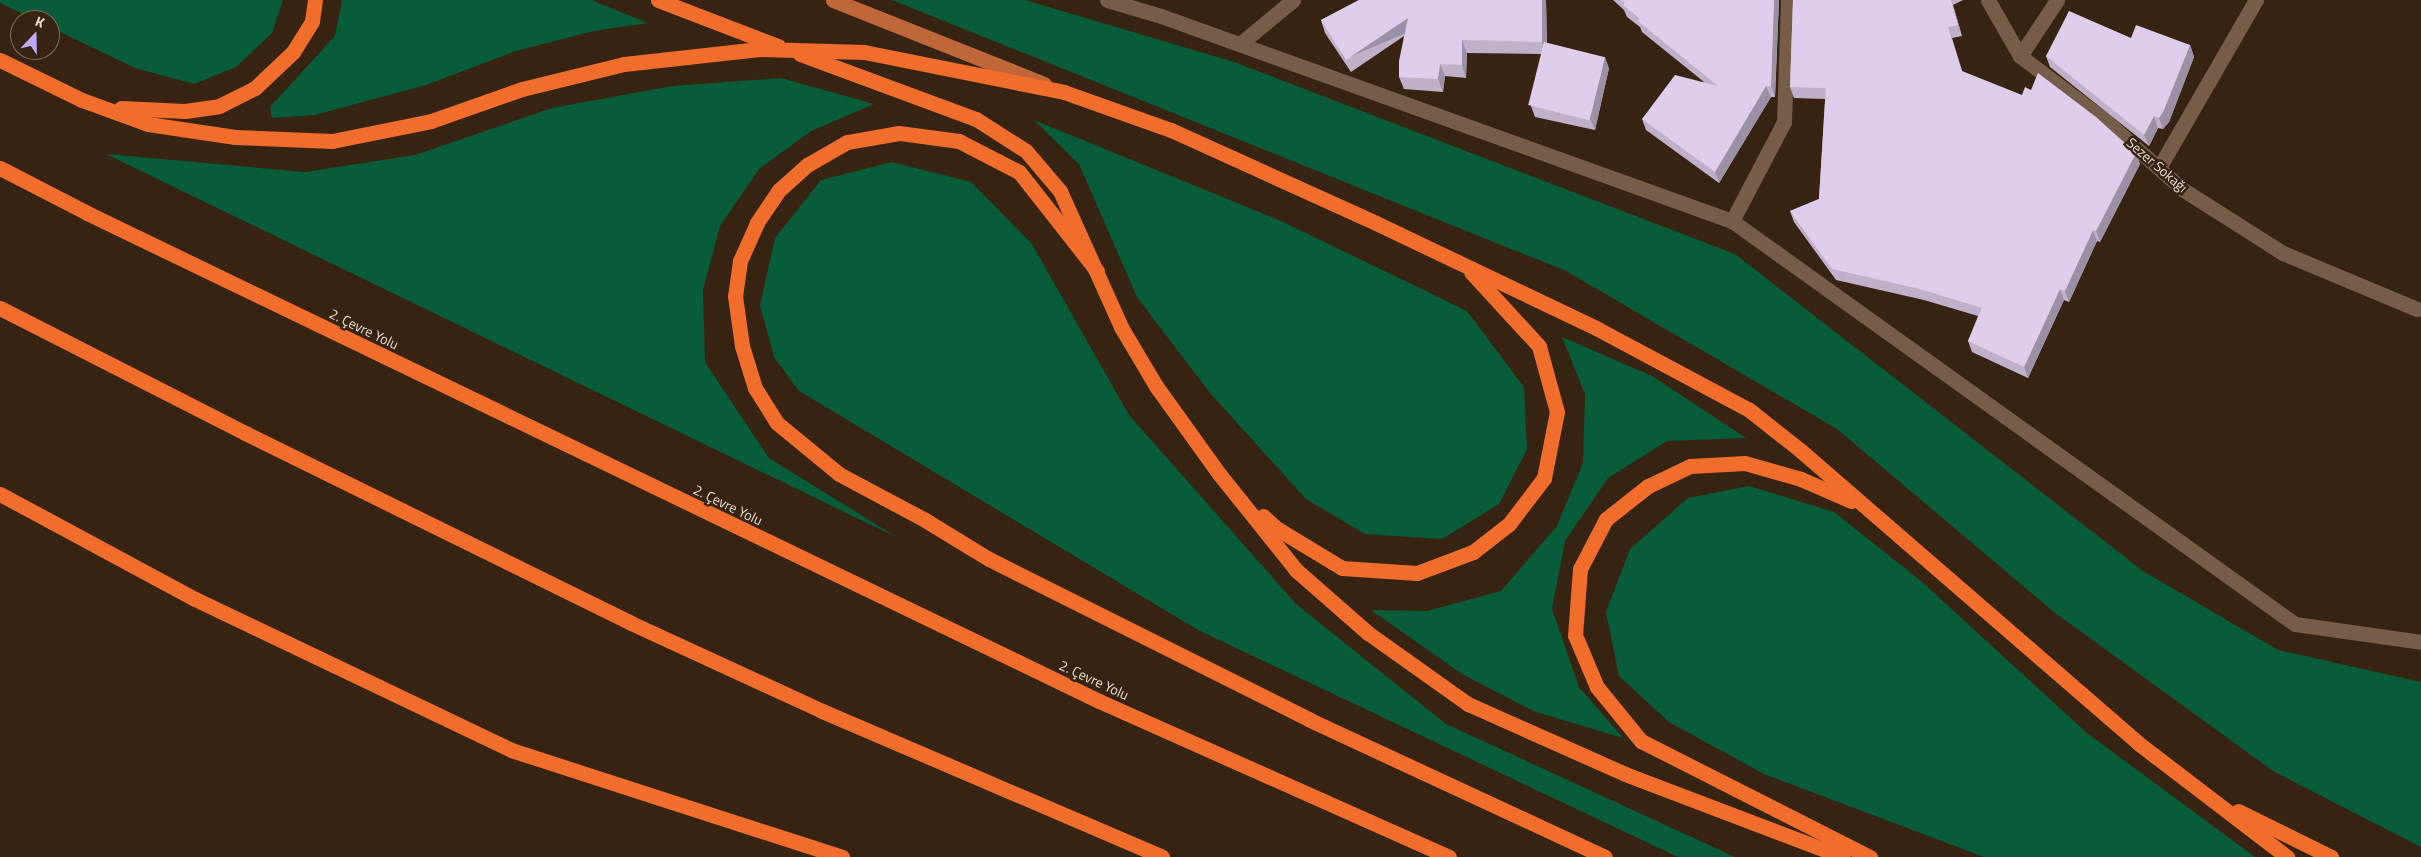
<!DOCTYPE html>
<meta charset="utf-8">
<style>
body{margin:0}
#map{position:relative;width:2421px;height:857px;overflow:hidden;background:#372311;font-family:"Titillium Web",sans-serif}
div>[style]{position:absolute}
[style*='--x']{left:calc(var(--x)*1px);top:calc(var(--y)*1px);width:calc(var(--w)*1px);rotate:calc(var(--a)*1deg)}
.green>*{inset:0;background:#085c39}
.street>*{height:15px;margin:-7.5px;padding:0 7.5px;transform-origin:7.5px;border-radius:7.5px;background:#755d4a}
.primary>*{height:15px;margin:-7.5px;padding:0 7.5px;transform-origin:7.5px;border-radius:7.5px;background:#bf6738}
.highway>*{height:15px;margin:-7.5px;padding:0 7.5px;transform-origin:7.5px;border-radius:7.5px;background:#f06d2c}
.wall>*{inset:0;background:#bfb1ca}
.shaded-wall>*{inset:0;background:#9b90a4;transform-origin:0 0}
.building>*{inset:0;background:#deceeb;transform-origin:0 0}
span{translate:-50% -50%;white-space:nowrap;text-align:center;line-height:1.15;-webkit-text-stroke:5px #372311;paint-order:stroke}
.street-label{font-size:14px;color:#eadcd1}
.north{position:absolute;left:10px;top:10px;width:50px;height:50px;box-sizing:border-box;background:#372311;border:1px solid #7f6d5e;border-radius:50%;rotate:21deg;font-size:14px;font-weight:700;line-height:20px;text-align:center;color:#eadcd1}
.north::after{content:'';display:block;margin:auto;width:18px;height:22px;background:#bea9f5;clip-path:polygon(50% 0,100% 100%,50% 72%,0 100%)}
</style>
<div id="map">
<div class="green">
<i style="clip-path:polygon(0 0,283px 0,272px 33px,236px 67px,194px 84px,135px 68px,50px 27px,50px 20px,35px 20px,0 3px)"></i>
<i style="clip-path:polygon(342px 0,591px 0,648px 23px,594px 31px,516px 51px,426px 85px,315px 115px,272px 118px,270px 107px,335px 36px)"></i>
<i style="clip-path:polygon(892px 0,1025px 0,1234px 62px,1735px 254px,2143px 571px,2278px 650px,2421px 682px,2421px 847px,2273px 771px,2054px 612px,1837px 429px,1566px 271px)"></i>
<i style="clip-path:polygon(781px 78px,874px 104px,811px 131px,759px 169px,720px 226px,703px 290px,705px 362px,769px 458px,898px 538px,106px 154px,305px 172px,415px 155px,552px 108px,672px 86px)"></i>
<i style="clip-path:polygon(1034px 120px,1281px 221px,1467px 311px,1524px 387px,1527px 449px,1499px 504px,1442px 539px,1365px 534px,1306px 499px,1210px 393px,1137px 297px,1079px 164px)"></i>
<i style="clip-path:polygon(892px 162px,971px 182px,1032px 244px,1129px 415px,1296px 604px,1446px 724px,1735px 857px,1678px 857px,1198px 630px,799px 391px,774px 357px,760px 305px,775px 238px,821px 180px)"></i>
<i style="clip-path:polygon(1562px 337px,1652px 376px,1746px 438px,1667px 441px,1608px 478px,1565px 541px,1552px 609px,1579px 687px,1623px 738px,1533px 711px,1462px 674px,1371px 610px,1427px 611px,1501px 591px,1557px 526px,1583px 463px,1585px 394px)"></i>
<i style="clip-path:polygon(1749px 486px,1834px 512px,1921px 581px,2087px 733px,2255px 857px,1984px 857px,1764px 774px,1669px 722px,1619px 676px,1606px 612px,1630px 549px,1688px 498px)"></i>
</div>
<div class="street">
<i style="--x:1107;--y:0;--w:56;--a:16.5"></i>
<i style="--x:1161;--y:16;--w:607;--a:19.75"></i>
<i style="--x:1732;--y:221;--w:692;--a:35.6"></i>
<i style="--x:2295;--y:624;--w:127;--a:8.1"></i>
<i style="--x:1988;--y:0;--w:64;--a:60.3"></i>
<i style="--x:2020;--y:56;--w:108;--a:37.1"></i>
<i style="--x:2106;--y:121;--w:102;--a:41.8"></i>
<i style="--x:2182;--y:189;--w:120;--a:32.4"></i>
<i style="--x:2283;--y:253;--w:145;--a:22.7"></i>
<i style="--x:1240;--y:44;--w:69;--a:-39.7"></i>
<i style="--x:2020;--y:56;--w:67;--a:-56.5"></i>
<i style="--x:2160;--y:166;--w:192;--a:-60"></i>
<i style="--x:1732;--y:221;--w:112;--a:-62.3"></i>
<i style="--x:1784;--y:122;--w:122;--a:-88.1"></i>
</div>
<div class="primary">
<i style="--x:833;--y:0;--w:227;--a:21.7"></i>
</div>
<div class="highway">
<i style="--x:658;--y:0;--w:129;--a:21"></i>
<i style="--x:800;--y:54;--w:188;--a:20.3"></i>
<i style="--x:976;--y:119;--w:59;--a:32.6"></i>
<i style="--x:1026;--y:151;--w:52;--a:49.6"></i>
<i style="--x:1060;--y:191;--w:149;--a:65.8"></i>
<i style="--x:1121;--y:327;--w:69;--a:59.3"></i>
<i style="--x:1156;--y:386;--w:110;--a:54.3"></i>
<i style="--x:1220;--y:475;--w:122;--a:51.3"></i>
<i style="--x:1296;--y:570;--w:96;--a:41.2"></i>
<i style="--x:1368;--y:633;--w:123;--a:35.4"></i>
<i style="--x:1468;--y:704;--w:172;--a:24"></i>
<i style="--x:1625;--y:774;--w:233;--a:20.8"></i>
<i style="--x:0;--y:60;--w:91;--a:26"></i>
<i style="--x:82;--y:100;--w:70;--a:20"></i>
<i style="--x:148;--y:124;--w:88;--a:8.5"></i>
<i style="--x:235;--y:137;--w:97;--a:2.4"></i>
<i style="--x:332;--y:141;--w:101;--a:-11.4"></i>
<i style="--x:431;--y:121;--w:96;--a:-19.4"></i>
<i style="--x:522;--y:89;--w:105;--a:-13.8"></i>
<i style="--x:624;--y:64;--w:136;--a:-6.3"></i>
<i style="--x:759;--y:49;--w:105;--a:1.6"></i>
<i style="--x:864;--y:52;--w:204;--a:11.3"></i>
<i style="--x:1064;--y:92;--w:114;--a:19.6"></i>
<i style="--x:1171;--y:130;--w:225;--a:24.4"></i>
<i style="--x:1376;--y:223;--w:244;--a:25.5"></i>
<i style="--x:1596;--y:328;--w:172;--a:28.1"></i>
<i style="--x:1748;--y:409;--w:66;--a:38.3"></i>
<i style="--x:1800;--y:450;--w:447;--a:40.9"></i>
<i style="--x:2138;--y:743;--w:188;--a:37.4"></i>
<i style="--x:121;--y:108;--w:64;--a:2.7"></i>
<i style="--x:185;--y:111;--w:34;--a:-8"></i>
<i style="--x:219;--y:106;--w:40;--a:-26.6"></i>
<i style="--x:255;--y:88;--w:52;--a:-43.5"></i>
<i style="--x:293;--y:52;--w:36;--a:-58"></i>
<i style="--x:312;--y:21;--w:21;--a:-82"></i>
<i style="--x:0;--y:168;--w:98;--a:27.3"></i>
<i style="--x:87;--y:213;--w:1124;--a:25.74"></i>
<i style="--x:1099;--y:701;--w:383;--a:24"></i>
<i style="--x:1097;--y:271;--w:126;--a:-128.2"></i>
<i style="--x:1019;--y:172;--w:68;--a:-152.7"></i>
<i style="--x:959;--y:141;--w:61;--a:-172.4"></i>
<i style="--x:899;--y:133;--w:53;--a:170.2"></i>
<i style="--x:847;--y:142;--w:46;--a:150.1"></i>
<i style="--x:807;--y:165;--w:38;--a:138"></i>
<i style="--x:779;--y:190;--w:40;--a:124"></i>
<i style="--x:757;--y:223;--w:42;--a:114.1"></i>
<i style="--x:740;--y:261;--w:35;--a:98"></i>
<i style="--x:735;--y:296;--w:50;--a:82"></i>
<i style="--x:742;--y:346;--w:44;--a:72.8"></i>
<i style="--x:755;--y:388;--w:41;--a:57.8"></i>
<i style="--x:777;--y:423;--w:80;--a:39.4"></i>
<i style="--x:839;--y:474;--w:98;--a:28.1"></i>
<i style="--x:925;--y:520;--w:75;--a:31.4"></i>
<i style="--x:989;--y:559;--w:359;--a:26.6"></i>
<i style="--x:1310;--y:720;--w:325;--a:24.9"></i>
<i style="--x:0;--y:308;--w:275;--a:27"></i>
<i style="--x:245;--y:433;--w:430;--a:26.2"></i>
<i style="--x:631;--y:623;--w:210;--a:24.7"></i>
<i style="--x:822;--y:711;--w:370;--a:23.2"></i>
<i style="--x:0;--y:494;--w:221;--a:28.3"></i>
<i style="--x:195;--y:599;--w:350;--a:25.5"></i>
<i style="--x:511;--y:750;--w:348;--a:17.9"></i>
<i style="--x:1851;--y:501;--w:55;--a:-156.3"></i>
<i style="--x:1801;--y:479;--w:58;--a:-164.1"></i>
<i style="--x:1745;--y:463;--w:55;--a:176.9"></i>
<i style="--x:1690;--y:466;--w:47;--a:154.5"></i>
<i style="--x:1648;--y:486;--w:53;--a:141.8"></i>
<i style="--x:1606;--y:519;--w:56;--a:117.5"></i>
<i style="--x:1580;--y:569;--w:66;--a:94.3"></i>
<i style="--x:1575;--y:635;--w:56;--a:67.1"></i>
<i style="--x:1597;--y:687;--w:70;--a:50.8"></i>
<i style="--x:1641;--y:741;--w:257;--a:26.9"></i>
<i style="--x:1263;--y:516;--w:18;--a:43"></i>
<i style="--x:1276;--y:528;--w:77;--a:31.2"></i>
<i style="--x:1342;--y:568;--w:75;--a:3.8"></i>
<i style="--x:1417;--y:573;--w:60;--a:-20.6"></i>
<i style="--x:1473;--y:552;--w:46;--a:-37.9"></i>
<i style="--x:1509;--y:524;--w:58;--a:-52.7"></i>
<i style="--x:1544;--y:478;--w:67;--a:-78.9"></i>
<i style="--x:1557;--y:412;--w:68;--a:-105.3"></i>
<i style="--x:1539;--y:346;--w:100;--a:-132.6"></i>
<i style="--x:2238;--y:811;--w:104;--a:26.3"></i>
</div>
<div class="wall">
<i style="clip-path:polygon(1359px 0,1546px 0,1547px 43px,1609px 68px,1595px 130px,1535px 117px,1531px 106px,1542px 54px,1467px 53px,1466px 78px,1445px 76px,1443px 92px,1404px 89px,1399px 77px,1404px 36px,1351px 72px,1325px 33px,1321px 20px)"></i>
<i style="clip-path:polygon(1613px 0,1779px 0,1775px 97px,1771px 97px,1719px 183px,1646px 130px,1642px 119px,1704px 82px,1642px 32px,1640px 27px,1627px 17px,1624px 10px)"></i>
<i style="clip-path:polygon(1793px 0,1963px 0,1953px 5px,1962px 36px,1952px 38px,1962px 72px,2136px 153px,2140px 164px,2100px 242px,2097px 241px,2069px 302px,2064px 300px,2028px 378px,1972px 352px,1968px 341px,1978px 316px,1924px 300px,1836px 280px,1794px 222px,1790px 211px,1819px 199px,1825px 99px,1794px 98px,1790px 87px)"></i>
<i style="clip-path:polygon(2131px 38px,2190px 45px,2194px 57px,2169px 122px,2163px 129px,2158px 128px,2149px 146px,2050px 67px,2046px 56px)"></i>
</div>
<div class="shaded-wall">
<i style="clip-path:polygon(1542px 0,1546px 0,1547px 54px,1542px 42px)"></i>
<i style="clip-path:polygon(1774px 0,1779px 0,1775px 97px,1771px 86px)"></i>
<i style="clip-path:polygon(1951px 0,1953px 5px,1962px 36px,1958px 25px)"></i>
<i style="left:1408px;top:18px;width:13px;height:75px;rotate:67deg"></i>
<i style="clip-path:polygon(1948px 27px,1952px 38px,1966px 83px,1962px 71px)"></i>
<i style="clip-path:polygon(1462px 40px,1467px 53px,1466px 78px,1462px 65px)"></i>
<i style="clip-path:polygon(2190px 45px,2194px 57px,2169px 122px,2163px 129px,2159px 118px)"></i>
<i style="clip-path:polygon(1605px 57px,1609px 68px,1595px 130px,1590px 119px)"></i>
<i style="clip-path:polygon(1440px 64px,1445px 76px,1443px 92px,1438px 79px)"></i>
<i style="clip-path:polygon(1766px 86px,1771px 97px,1719px 183px,1715px 172px)"></i>
<i style="clip-path:polygon(2154px 116px,2158px 128px,2149px 146px,2144px 135px)"></i>
<i style="clip-path:polygon(2136px 153px,2140px 164px,2100px 242px,2096px 231px)"></i>
<i style="clip-path:polygon(2093px 230px,2097px 241px,2069px 302px,2065px 291px)"></i>
<i style="clip-path:polygon(2060px 289px,2064px 300px,2028px 378px,2024px 367px)"></i>
</div>
<div class="building">
<i style="clip-path:polygon(1359px 0,1542px 0,1542px 42px,1462px 40px,1462px 65px,1440px 64px,1438px 79px,1399px 77px,1399px 61px,1408px 18px,1346px 60px,1321px 20px)"></i>
<i style="clip-path:polygon(1621px 0,1774px 0,1771px 86px,1766px 86px,1715px 172px,1642px 119px,1675px 75px,1718px 86px,1638px 21px,1640px 19px,1623px 5px,1625px 3px)"></i>
<i style="clip-path:polygon(1793px 0,1951px 0,1958px 25px,1948px 27px,1962px 71px,2022px 95px,2025px 87px,2031px 90px,2038px 73px,2096px 117px,2136px 153px,2096px 231px,2093px 230px,2065px 291px,2060px 289px,2024px 367px,1968px 341px,1982px 308px,1920px 289px,1832px 269px,1790px 211px,1819px 199px,1826px 88px,1790px 87px)"></i>
<i style="clip-path:polygon(2069px 11px,2131px 38px,2136px 25px,2190px 45px,2164px 110px,2159px 118px,2154px 116px,2144px 135px,2046px 56px)"></i>
<i style="left:1544px;top:42px;width:63px;height:65px;rotate:14deg"></i>
</div>
<div class="street-label">
<span style="left:2157px;top:165px;rotate:41deg">Sezer Sokağı</span>
<span style="left:364px;top:329px;rotate:26deg">2. Çevre Yolu</span>
<span style="left:728px;top:505px;rotate:26deg">2. Çevre Yolu</span>
<span style="left:1094px;top:680px;rotate:25deg">2. Çevre Yolu</span>
</div>
<div class="north">K</div>
</div>
